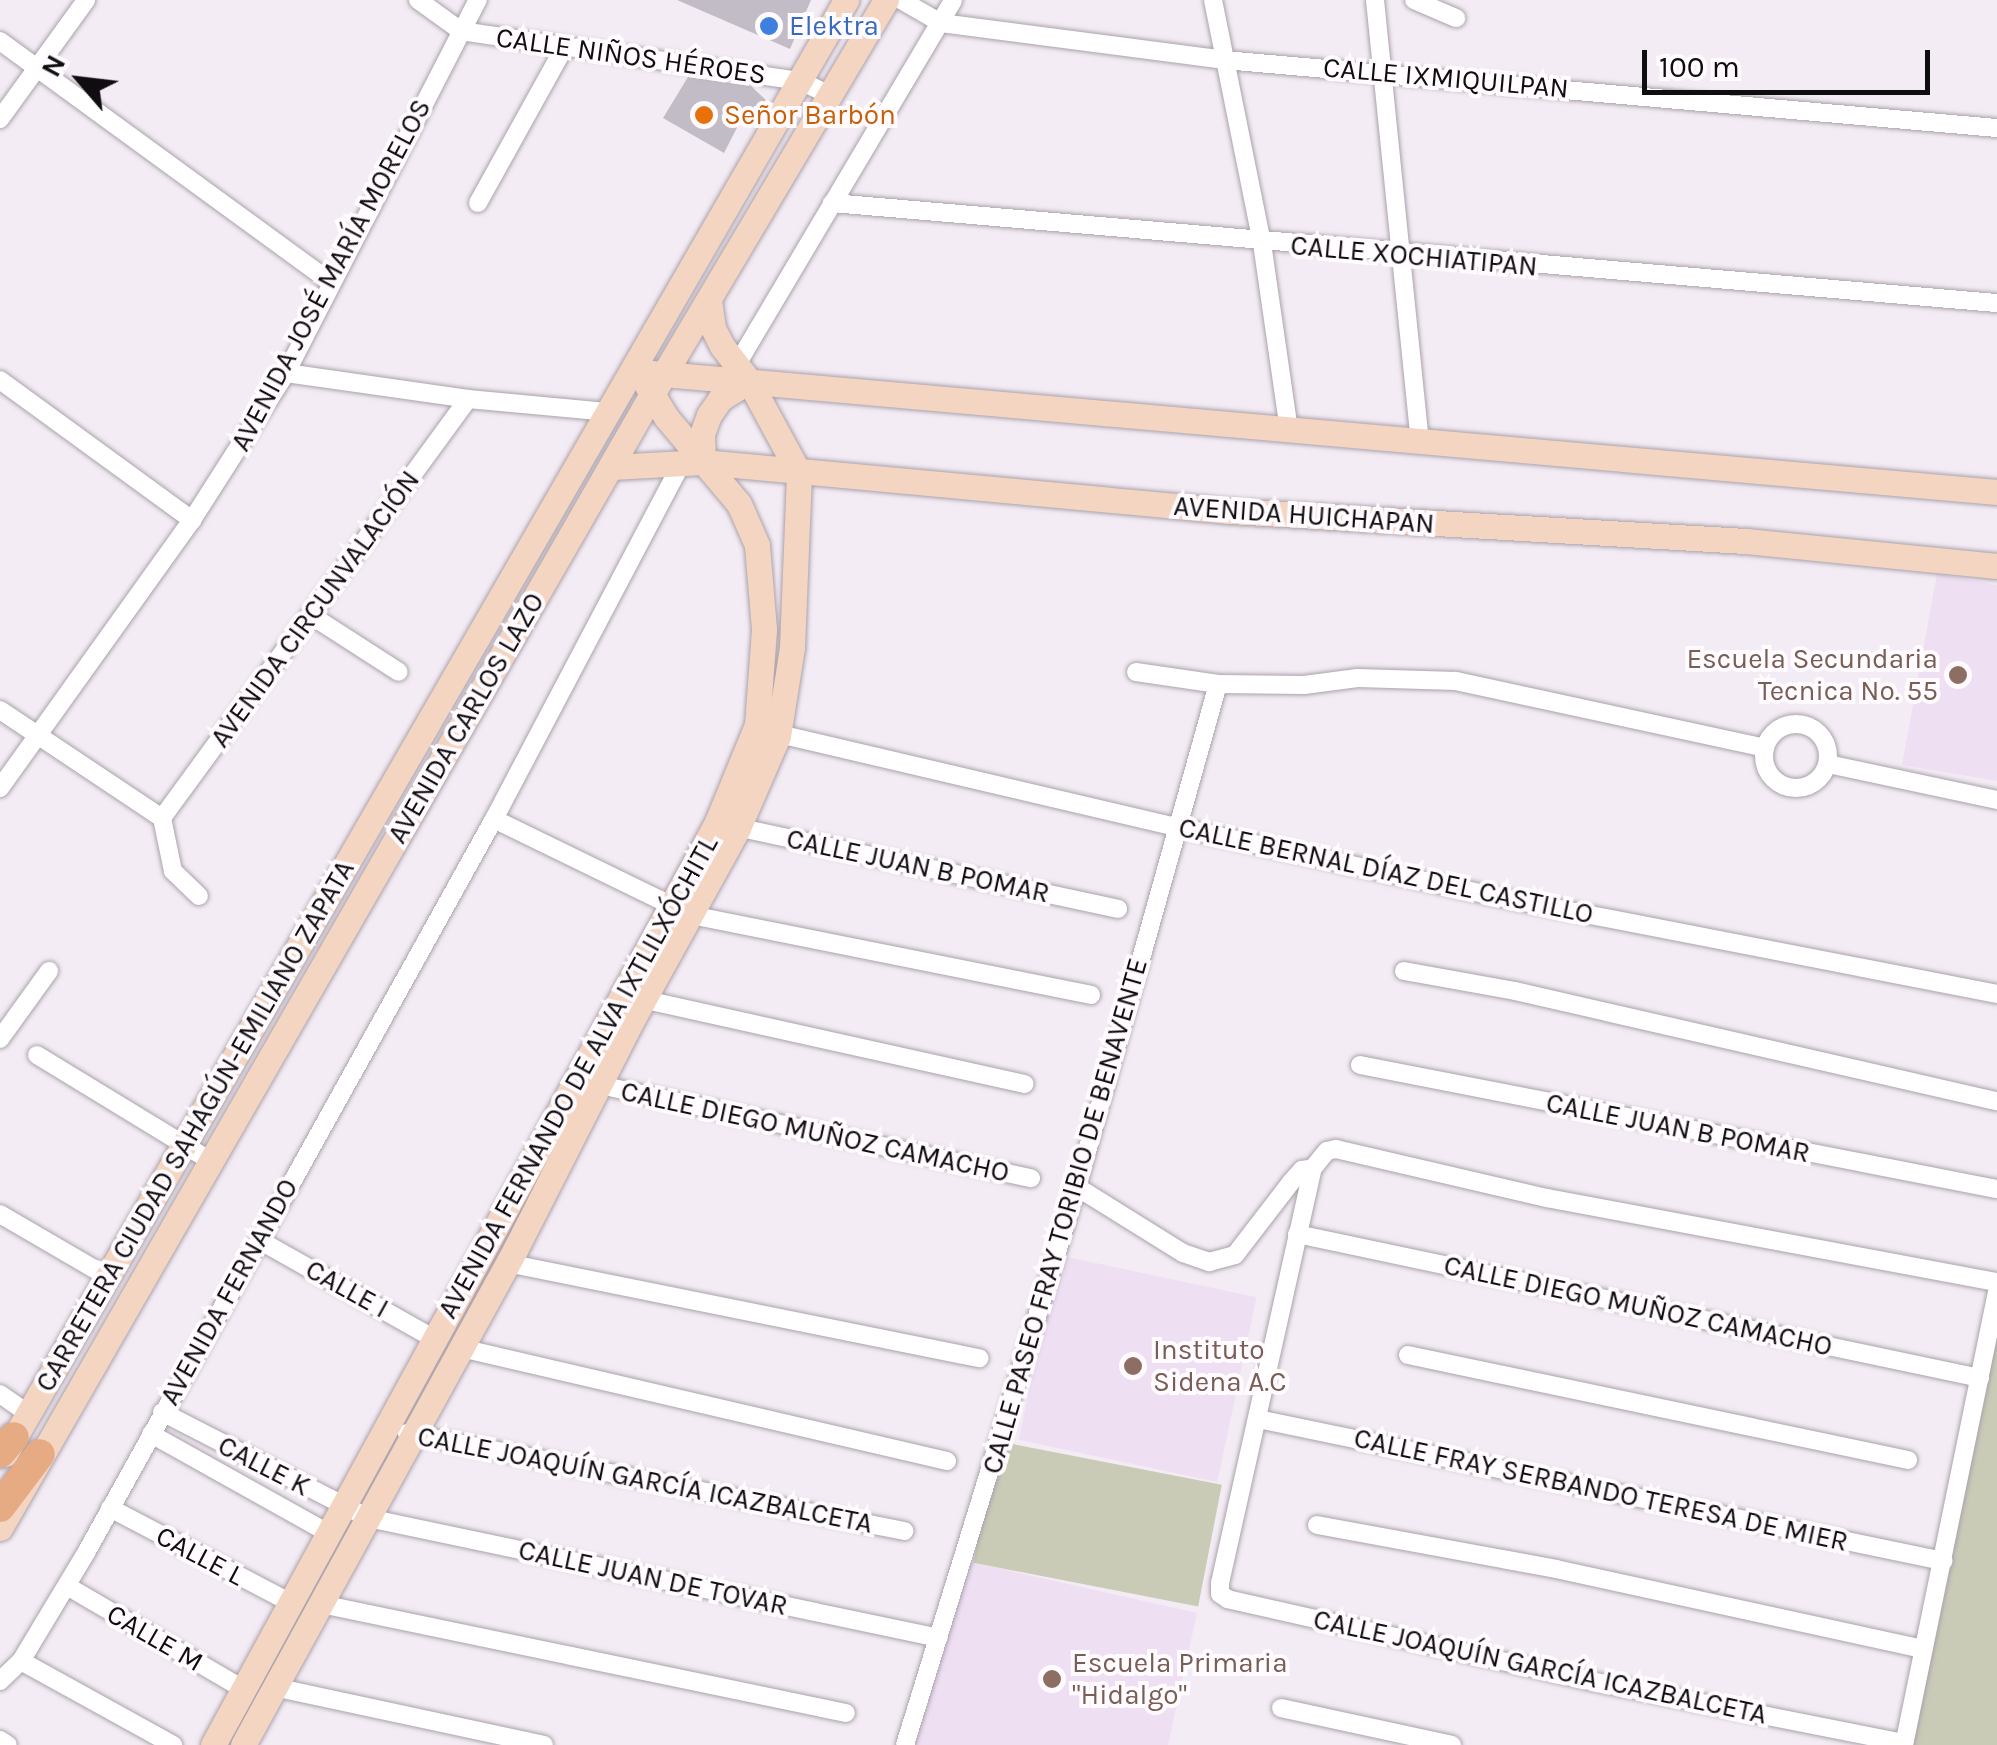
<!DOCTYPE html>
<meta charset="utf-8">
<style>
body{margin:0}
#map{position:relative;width:1997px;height:1745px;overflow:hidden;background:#f4ecf5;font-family:Karla,sans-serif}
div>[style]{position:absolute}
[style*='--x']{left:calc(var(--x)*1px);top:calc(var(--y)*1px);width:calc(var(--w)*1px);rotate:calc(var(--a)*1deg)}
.education>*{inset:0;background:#eedff3;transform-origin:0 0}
.green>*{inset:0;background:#c9cbb7;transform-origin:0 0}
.building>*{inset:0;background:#c2bcc6}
.roads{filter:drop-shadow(0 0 2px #aaa2ab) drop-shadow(0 0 2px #aaa2ab)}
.street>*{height:18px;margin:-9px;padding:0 9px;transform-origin:9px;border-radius:9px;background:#fff}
.street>.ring{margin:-9px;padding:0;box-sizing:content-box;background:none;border:18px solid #fff;border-radius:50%}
.secondary>*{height:25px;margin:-12.5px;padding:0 12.5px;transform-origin:12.5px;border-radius:12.5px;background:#f3d5c1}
.primary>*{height:30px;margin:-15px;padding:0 15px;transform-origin:15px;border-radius:15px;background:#e7ab83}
.dots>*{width:28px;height:28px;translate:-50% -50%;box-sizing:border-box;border:5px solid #fffbff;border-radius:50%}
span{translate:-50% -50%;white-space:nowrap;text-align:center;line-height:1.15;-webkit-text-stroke:8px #fffbff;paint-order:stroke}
.shop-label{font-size:28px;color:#366cbe}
.left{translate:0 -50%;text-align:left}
.street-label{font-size:28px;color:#100d10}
.food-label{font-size:28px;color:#c56008}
.education-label{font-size:28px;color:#785e54}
.right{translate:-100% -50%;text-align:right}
.north{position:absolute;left:30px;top:30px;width:100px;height:100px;-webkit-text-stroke:8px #fffbff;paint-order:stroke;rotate:298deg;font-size:28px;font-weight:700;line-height:40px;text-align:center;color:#100d10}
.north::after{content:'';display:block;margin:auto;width:35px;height:45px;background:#100d10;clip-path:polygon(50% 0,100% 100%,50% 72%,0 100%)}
.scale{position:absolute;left:1642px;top:50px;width:288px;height:45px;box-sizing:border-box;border:5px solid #100d10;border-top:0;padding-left:12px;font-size:30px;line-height:35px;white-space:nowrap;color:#100d10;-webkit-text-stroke:8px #fffbff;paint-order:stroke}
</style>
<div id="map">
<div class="education">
<i style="clip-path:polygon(1937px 574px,1997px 585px,1997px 781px,1902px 765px)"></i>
<i style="left:1058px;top:1255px;width:203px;height:189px;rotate:12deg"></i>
<i style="clip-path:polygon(962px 1560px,1197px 1613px,1168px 1745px,900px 1745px)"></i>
</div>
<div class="green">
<i style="clip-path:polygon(1997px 1325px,1997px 1745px,1907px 1745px)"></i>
<i style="left:997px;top:1441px;width:229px;height:124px;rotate:11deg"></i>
</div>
<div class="building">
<i style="clip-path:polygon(677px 0,811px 0,790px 49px)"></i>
<i style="clip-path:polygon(688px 77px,751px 86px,768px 102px,759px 116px,744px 114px,724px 153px,663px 118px)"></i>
</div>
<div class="roads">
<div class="street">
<i style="--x:418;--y:0;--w:53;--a:35.8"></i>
<i style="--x:461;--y:31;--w:343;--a:8.4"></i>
<i style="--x:800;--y:81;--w:33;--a:25"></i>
<i style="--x:901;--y:0;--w:46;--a:29.9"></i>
<i style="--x:941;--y:23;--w:285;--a:7.4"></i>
<i style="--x:1224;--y:60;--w:776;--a:5.03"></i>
<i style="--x:1213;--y:0;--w:248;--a:78.6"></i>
<i style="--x:1262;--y:243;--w:189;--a:81.8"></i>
<i style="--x:1375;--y:0;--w:443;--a:84.2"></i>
<i style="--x:1414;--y:0;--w:46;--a:23.2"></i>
<i style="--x:0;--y:41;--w:409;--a:36.1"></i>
<i style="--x:0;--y:119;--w:147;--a:-54.1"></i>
<i style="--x:478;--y:203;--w:179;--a:-61"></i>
<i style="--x:832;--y:203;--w:1169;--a:4.91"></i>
<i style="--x:736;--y:366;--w:425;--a:-59.3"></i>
<i style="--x:286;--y:373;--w:184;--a:8.1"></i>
<i style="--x:468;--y:399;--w:142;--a:5.3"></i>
<i style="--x:0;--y:380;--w:238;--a:36.1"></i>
<i style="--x:312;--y:616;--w:103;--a:32.8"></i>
<i style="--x:1136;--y:672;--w:83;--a:8.3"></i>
<i style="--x:1218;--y:684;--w:86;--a:0.7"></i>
<i style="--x:1304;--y:685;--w:54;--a:-7.4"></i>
<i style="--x:1358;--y:678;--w:98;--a:1.8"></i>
<i style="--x:1456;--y:681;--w:316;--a:12.2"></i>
<i style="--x:0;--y:710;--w:195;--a:33.7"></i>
<i class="ring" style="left:1764px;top:724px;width:46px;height:46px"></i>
<i style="--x:771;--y:732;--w:417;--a:13.2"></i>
<i style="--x:1177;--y:827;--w:329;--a:12.3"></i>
<i style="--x:1498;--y:897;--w:508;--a:11"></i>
<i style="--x:1828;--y:764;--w:173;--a:12"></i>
<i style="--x:0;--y:788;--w:330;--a:-54.4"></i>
<i style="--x:192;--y:520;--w:174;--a:-57.4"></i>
<i style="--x:286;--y:373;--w:420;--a:-62.8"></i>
<i style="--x:162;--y:818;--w:519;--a:-53.86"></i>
<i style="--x:162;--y:818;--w:54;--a:78.3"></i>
<i style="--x:173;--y:871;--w:36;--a:44"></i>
<i style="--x:494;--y:819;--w:219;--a:26"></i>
<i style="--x:691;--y:915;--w:408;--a:11.3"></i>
<i style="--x:727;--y:825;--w:400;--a:12.1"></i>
<i style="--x:1404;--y:971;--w:113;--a:10.2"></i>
<i style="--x:1515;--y:991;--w:494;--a:12.9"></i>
<i style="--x:637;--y:998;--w:397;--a:12.5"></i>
<i style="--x:0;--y:1039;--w:84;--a:-54.2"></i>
<i style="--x:37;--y:1055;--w:202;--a:31.4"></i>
<i style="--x:1360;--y:1065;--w:649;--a:11.02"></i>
<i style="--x:600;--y:1085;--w:441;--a:12.2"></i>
<i style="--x:1077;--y:1187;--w:125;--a:31.9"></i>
<i style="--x:1183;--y:1253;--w:28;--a:19"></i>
<i style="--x:1209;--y:1262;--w:27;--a:-15"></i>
<i style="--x:1235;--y:1255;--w:93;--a:-52.4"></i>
<i style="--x:1292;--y:1181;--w:15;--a:-48"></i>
<i style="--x:1302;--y:1170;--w:11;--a:-10"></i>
<i style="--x:0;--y:1214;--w:123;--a:30.3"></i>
<i style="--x:1297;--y:1234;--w:698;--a:11.91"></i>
<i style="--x:259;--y:1240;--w:202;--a:29.4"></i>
<i style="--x:507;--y:1263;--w:482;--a:11.4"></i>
<i style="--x:461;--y:1348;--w:499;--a:13.1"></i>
<i style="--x:1408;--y:1355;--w:511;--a:11.86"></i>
<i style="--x:0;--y:1394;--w:33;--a:35"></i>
<i style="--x:162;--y:1412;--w:232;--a:27.2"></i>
<i style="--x:368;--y:1518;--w:583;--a:11.87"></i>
<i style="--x:1258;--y:1419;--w:700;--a:11.71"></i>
<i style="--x:407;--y:1433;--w:507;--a:11.15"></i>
<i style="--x:151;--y:1434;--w:205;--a:29.2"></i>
<i style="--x:110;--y:1508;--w:204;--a:27.7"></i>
<i style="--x:1317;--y:1525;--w:243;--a:10.4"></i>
<i style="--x:1556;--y:1569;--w:376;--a:12.3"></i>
<i style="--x:67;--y:1586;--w:204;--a:30.3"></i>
<i style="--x:321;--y:1604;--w:536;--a:11.73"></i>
<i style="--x:21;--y:1661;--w:174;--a:28.9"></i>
<i style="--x:0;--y:1681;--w:29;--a:-44"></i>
<i style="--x:21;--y:1661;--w:128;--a:-59"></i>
<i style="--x:87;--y:1551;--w:838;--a:-60.93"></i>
<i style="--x:494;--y:819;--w:403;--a:-62.2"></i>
<i style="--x:274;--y:1687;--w:276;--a:12.1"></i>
<i style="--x:1281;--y:1708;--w:175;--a:12.2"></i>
<i style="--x:0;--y:1740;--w:9;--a:32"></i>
<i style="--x:1904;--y:1743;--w:324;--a:-168.8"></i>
<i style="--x:1586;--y:1680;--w:367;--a:-167.3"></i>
<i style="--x:1228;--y:1599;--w:9;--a:-148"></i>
<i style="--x:1220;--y:1594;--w:11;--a:-90"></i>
<i style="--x:1220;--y:1583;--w:425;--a:-77.4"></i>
<i style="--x:1313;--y:1168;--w:22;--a:-51"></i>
<i style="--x:1327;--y:1151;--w:9;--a:-13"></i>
<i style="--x:1336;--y:1149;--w:217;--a:13.1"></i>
<i style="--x:1547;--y:1198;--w:458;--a:10.6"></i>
<i style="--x:905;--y:1745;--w:584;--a:-72.87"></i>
<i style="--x:1077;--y:1187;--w:522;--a:-74.34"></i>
<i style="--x:1904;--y:1745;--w:463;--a:-78.4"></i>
</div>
<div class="secondary">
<i style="--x:652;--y:373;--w:1350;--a:5.06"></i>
<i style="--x:703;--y:462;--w:28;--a:-92"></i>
<i style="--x:702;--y:434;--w:20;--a:-70"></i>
<i style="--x:709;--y:415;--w:19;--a:-55"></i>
<i style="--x:720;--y:399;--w:34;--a:-32"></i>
<i style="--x:612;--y:467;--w:91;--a:-3.1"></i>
<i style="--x:703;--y:462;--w:529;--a:5.31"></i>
<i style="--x:1230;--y:511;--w:517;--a:3.33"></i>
<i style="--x:1746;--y:541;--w:252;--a:5.7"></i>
<i style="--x:5;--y:1454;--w:1680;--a:-59.95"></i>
<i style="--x:0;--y:1528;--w:1306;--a:-60.1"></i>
<i style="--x:651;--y:396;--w:460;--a:-59.3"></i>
<i style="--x:213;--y:1745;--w:1052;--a:-61.36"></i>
<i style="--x:717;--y:822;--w:105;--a:-67.6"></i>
<i style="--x:757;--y:725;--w:96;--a:-85.8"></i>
<i style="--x:764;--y:629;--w:84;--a:-94.8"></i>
<i style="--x:757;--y:545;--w:45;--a:-113.7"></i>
<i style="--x:739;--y:504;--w:114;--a:-130"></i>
<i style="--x:666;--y:417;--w:39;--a:-121"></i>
<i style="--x:243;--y:1745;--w:565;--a:-61.21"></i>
<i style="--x:515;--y:1250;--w:254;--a:-63"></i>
<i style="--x:630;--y:1024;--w:224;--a:-61.1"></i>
<i style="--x:738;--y:828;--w:100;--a:-66.5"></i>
<i style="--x:778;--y:736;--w:89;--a:-81"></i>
<i style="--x:792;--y:648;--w:175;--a:-87.7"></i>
<i style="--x:799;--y:473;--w:105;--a:-118.5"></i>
<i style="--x:749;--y:381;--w:44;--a:-127.6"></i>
<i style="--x:722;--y:346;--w:20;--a:-117"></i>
<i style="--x:713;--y:328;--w:29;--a:-98"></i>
</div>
<div class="primary">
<i style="--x:0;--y:1453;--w:21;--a:-49"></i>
<i style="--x:0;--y:1507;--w:66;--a:-53"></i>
</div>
</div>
<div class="dots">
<i style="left:769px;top:26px;background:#3f7fe0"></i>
<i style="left:704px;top:115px;background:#e8710a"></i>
<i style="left:1958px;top:675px;background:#8d6e63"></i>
<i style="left:1133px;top:1366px;background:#8d6e63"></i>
<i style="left:1052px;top:1679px;background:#8d6e63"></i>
</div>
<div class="shop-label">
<span class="left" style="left:789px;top:26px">Elektra</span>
</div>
<div class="street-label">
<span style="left:631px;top:56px;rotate:8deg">CALLE NIÑOS HÉROES</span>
<span style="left:1446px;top:78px;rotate:5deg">CALLE IXMIQUILPAN</span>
<span style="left:1414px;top:256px;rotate:5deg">CALLE XOCHIATIPAN</span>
<span style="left:331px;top:275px;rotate:-62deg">AVENIDA JOSÉ MARÍA MORELOS</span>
<span style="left:1304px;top:515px;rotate:4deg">AVENIDA HUICHAPAN</span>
<span style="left:315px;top:609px;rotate:-54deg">AVENIDA CIRCUNVALACIÓN</span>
<span style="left:466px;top:718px;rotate:-60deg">AVENIDA CARLOS LAZO</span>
<span style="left:918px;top:866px;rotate:12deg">CALLE JUAN B POMAR</span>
<span style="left:1386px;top:871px;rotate:12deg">CALLE BERNAL DÍAZ DEL CASTILLO</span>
<span style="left:578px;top:1077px;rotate:-61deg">AVENIDA FERNANDO DE ALVA IXTLILXÓCHITL</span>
<span style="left:195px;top:1126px;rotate:-60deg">CARRETERA CIUDAD SAHAGÚN-EMILIANO ZAPATA</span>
<span style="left:1678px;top:1128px;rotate:11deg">CALLE JUAN B POMAR</span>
<span style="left:815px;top:1132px;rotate:12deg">CALLE DIEGO MUÑOZ CAMACHO</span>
<span style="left:1065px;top:1216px;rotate:-74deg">CALLE PASEO FRAY TORIBIO DE BENAVENTE</span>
<span style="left:347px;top:1289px;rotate:29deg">CALLE I</span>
<span style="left:229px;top:1292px;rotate:-61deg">AVENIDA FERNANDO</span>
<span style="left:1638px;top:1306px;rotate:12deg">CALLE DIEGO MUÑOZ CAMACHO</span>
<span style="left:264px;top:1466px;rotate:27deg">CALLE K</span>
<span style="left:645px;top:1480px;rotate:11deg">CALLE JOAQUÍN GARCÍA ICAZBALCETA</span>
<span style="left:1601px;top:1490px;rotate:12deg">CALLE FRAY SERBANDO TERESA DE MIER</span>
<span style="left:200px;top:1556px;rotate:28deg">CALLE L</span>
<span style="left:653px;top:1578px;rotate:12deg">CALLE JUAN DE TOVAR</span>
<span style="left:155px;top:1638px;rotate:30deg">CALLE M</span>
<span style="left:1540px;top:1667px;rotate:12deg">CALLE JOAQUÍN GARCÍA ICAZBALCETA</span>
</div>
<div class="food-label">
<span class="left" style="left:724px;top:115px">Señor Barbón</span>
</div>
<div class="education-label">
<span class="right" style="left:1938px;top:675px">Escuela Secundaria<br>Tecnica No. 55</span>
<span class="left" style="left:1153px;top:1366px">Instituto<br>Sidena A.C</span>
<span class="left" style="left:1072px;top:1679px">Escuela Primaria<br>"Hidalgo"</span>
</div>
<div class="north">N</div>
<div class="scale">100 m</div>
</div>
